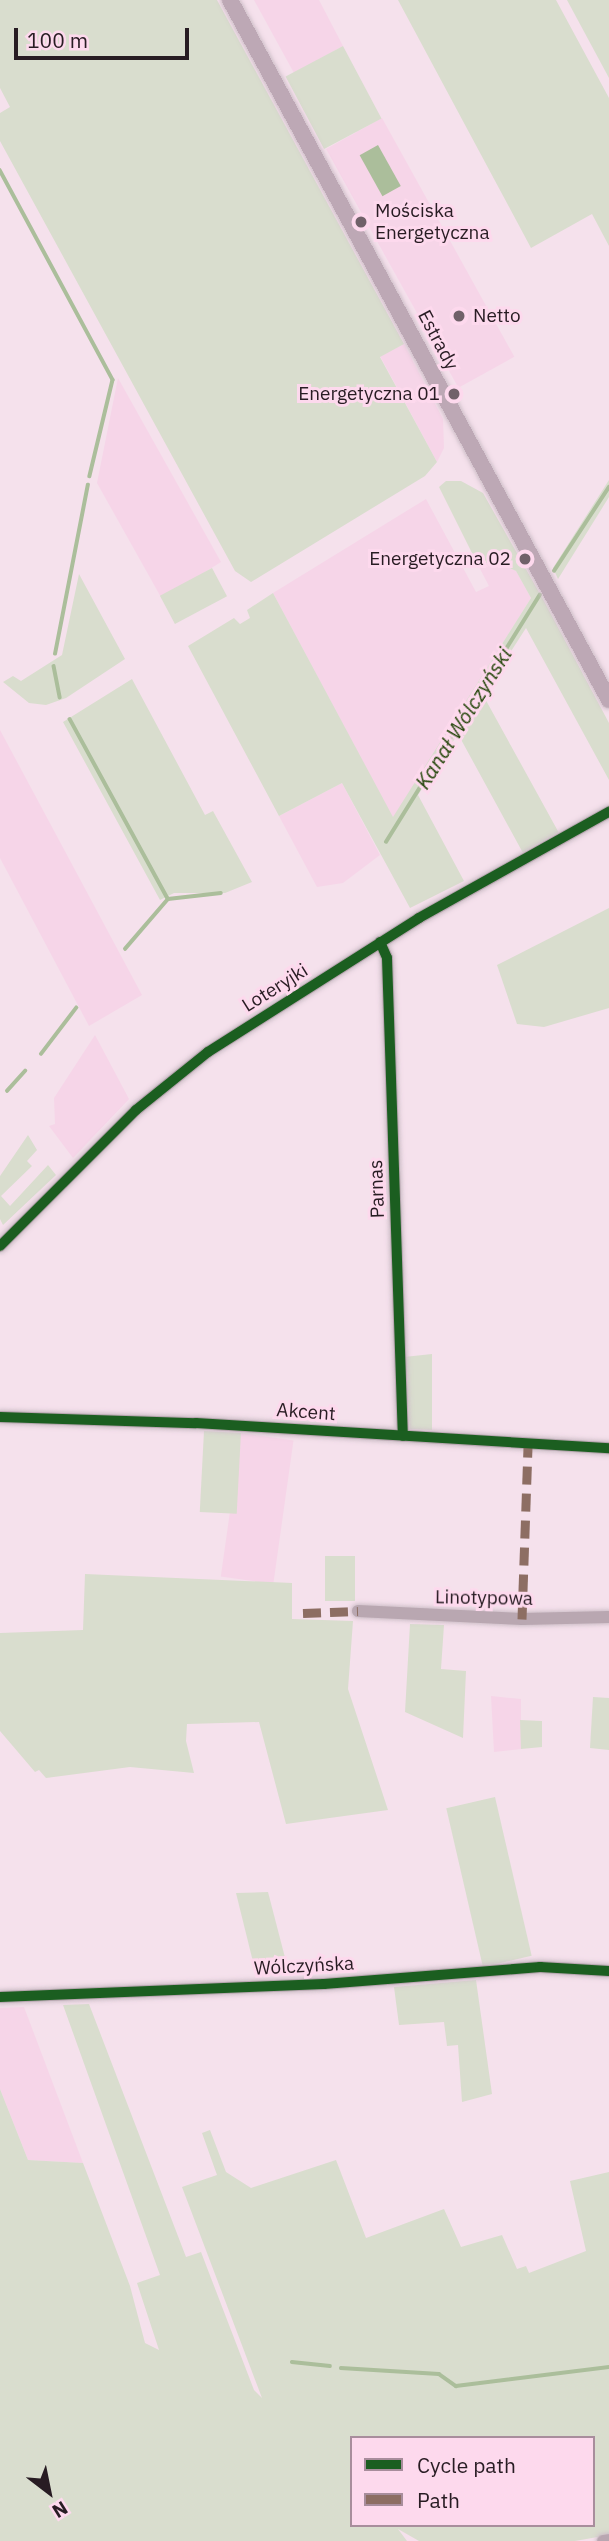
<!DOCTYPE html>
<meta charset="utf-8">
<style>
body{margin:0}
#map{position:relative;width:609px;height:2541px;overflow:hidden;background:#f5e1ec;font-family:"IBM Plex Sans",sans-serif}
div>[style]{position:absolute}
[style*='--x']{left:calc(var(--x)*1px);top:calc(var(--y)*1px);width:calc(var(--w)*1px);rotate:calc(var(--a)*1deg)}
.built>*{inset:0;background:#f6d5e8;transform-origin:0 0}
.green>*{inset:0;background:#d9ddce;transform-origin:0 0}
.water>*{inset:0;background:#abbe9b;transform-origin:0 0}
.stream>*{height:3.5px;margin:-1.75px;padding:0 1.75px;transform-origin:1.75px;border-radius:1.75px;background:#abbe9b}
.roads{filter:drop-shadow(0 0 2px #cebfc8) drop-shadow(0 0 2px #cebfc8)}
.minor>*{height:12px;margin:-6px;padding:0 6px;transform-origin:6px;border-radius:6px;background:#b9a7b1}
.major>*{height:16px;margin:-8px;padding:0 8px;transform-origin:8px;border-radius:8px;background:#bda8b5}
.quiet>*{height:9px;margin-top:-4.5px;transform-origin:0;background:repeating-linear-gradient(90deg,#8d6e63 0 18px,transparent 0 27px)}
.cycleway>*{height:10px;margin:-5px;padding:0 5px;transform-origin:5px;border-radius:5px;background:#1b5e20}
.dots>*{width:19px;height:19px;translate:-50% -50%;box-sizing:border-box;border:4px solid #fdd9ed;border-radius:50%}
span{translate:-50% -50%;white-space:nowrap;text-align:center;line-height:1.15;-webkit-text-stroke:6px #fdd9ed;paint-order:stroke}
.poi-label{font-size:19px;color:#281c23}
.left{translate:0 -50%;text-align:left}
.right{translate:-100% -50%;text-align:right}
.street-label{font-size:19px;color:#281c23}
.water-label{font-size:21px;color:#25460b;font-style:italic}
.legend{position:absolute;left:350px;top:2436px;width:245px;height:91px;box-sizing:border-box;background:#fdd9ed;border:2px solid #a88d9c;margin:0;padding:9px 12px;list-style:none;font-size:21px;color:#281c23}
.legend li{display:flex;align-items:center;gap:14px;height:35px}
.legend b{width:35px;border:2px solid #a88d9c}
.north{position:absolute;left:14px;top:2457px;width:70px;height:70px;-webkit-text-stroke:5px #fdd9ed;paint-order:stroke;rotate:148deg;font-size:19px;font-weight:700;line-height:28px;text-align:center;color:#281c23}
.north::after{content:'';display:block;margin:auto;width:24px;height:32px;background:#281c23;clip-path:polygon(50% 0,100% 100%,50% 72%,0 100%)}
.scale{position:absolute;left:14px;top:28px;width:175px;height:32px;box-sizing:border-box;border:4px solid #281c23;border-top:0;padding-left:9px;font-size:21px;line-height:24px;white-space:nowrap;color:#281c23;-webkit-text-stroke:5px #fdd9ed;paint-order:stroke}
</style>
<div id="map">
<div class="built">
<i style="clip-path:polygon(254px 0,319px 0,343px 46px,294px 73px)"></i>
<i style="left:382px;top:118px;width:273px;height:64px;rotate:61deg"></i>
<i style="clip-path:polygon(404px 344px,443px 419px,444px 448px,437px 462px,380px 356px)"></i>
<i style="clip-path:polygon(118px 378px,221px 562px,162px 599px,97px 483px)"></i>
<i style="clip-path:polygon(426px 499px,476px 592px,489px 586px,479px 567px,492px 560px,516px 571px,531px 598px,393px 818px,273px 593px)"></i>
<i style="clip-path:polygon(0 730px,142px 995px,89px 1026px,0 858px)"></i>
<i style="clip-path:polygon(342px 783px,380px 855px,343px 883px,317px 887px,279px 816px)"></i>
<i style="clip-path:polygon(95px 1035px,129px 1099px,73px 1158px,49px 1126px,55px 1124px,54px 1098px)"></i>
<i style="left:241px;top:1433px;width:53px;height:145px;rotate:8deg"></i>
<i style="clip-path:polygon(491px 1696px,521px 1699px,521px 1749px,494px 1752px)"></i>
<i style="clip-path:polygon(24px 2007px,83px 2163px,28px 2160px,0 2089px,0 2008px)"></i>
</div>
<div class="green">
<i style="clip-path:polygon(0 0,217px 0,404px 344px,380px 357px,437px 462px,425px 476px,251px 582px,235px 571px,0 141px,0 113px,10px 107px,0 88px)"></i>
<i style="clip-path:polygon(398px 0,556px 0,609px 98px,609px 246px,592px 214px,531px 248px)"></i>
<i style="clip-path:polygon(567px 0,609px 0,609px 78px)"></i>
<i style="left:343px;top:46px;width:82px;height:65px;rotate:62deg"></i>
<i style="clip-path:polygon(609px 480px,609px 497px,558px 579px,553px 568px)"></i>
<i style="clip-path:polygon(446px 481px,461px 481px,483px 493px,544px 601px,609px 723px,609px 780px,526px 628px,483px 695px,559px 833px,523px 853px,458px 734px,418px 795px,464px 881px,410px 908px,342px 783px,279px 816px,188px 646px,234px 618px,240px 624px,250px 618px,247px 610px,273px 593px,393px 817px,531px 598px,516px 571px,492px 560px,479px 567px,439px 487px)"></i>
<i style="left:212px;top:568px;width:32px;height:59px;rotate:62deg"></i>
<i style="clip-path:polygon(79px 574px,125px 659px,66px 698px,46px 705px,29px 703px,3px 682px,13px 676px,21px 681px,62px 655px)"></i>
<i style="clip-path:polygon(132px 679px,205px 815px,213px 811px,252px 882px,225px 893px,174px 893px,160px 900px,63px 722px)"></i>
<i style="clip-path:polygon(609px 908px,609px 1008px,544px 1027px,517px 1024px,497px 965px)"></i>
<i style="clip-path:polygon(28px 1135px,37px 1150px,27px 1161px,32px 1166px,1px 1196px,10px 1206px,48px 1165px,56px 1175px,3px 1225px,0 1219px,0 1176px)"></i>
<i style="clip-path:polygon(432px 1354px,432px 1430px,410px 1429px,404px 1357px)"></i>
<i style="left:204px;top:1431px;width:37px;height:81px;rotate:3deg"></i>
<i style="left:325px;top:1556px;width:30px;height:45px"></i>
<i style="clip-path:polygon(85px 1574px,292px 1583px,292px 1619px,353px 1621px,348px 1689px,388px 1810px,286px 1824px,259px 1722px,187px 1724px,186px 1741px,194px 1773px,130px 1767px,46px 1778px,39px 1770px,35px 1772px,0 1731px,0 1633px,83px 1630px)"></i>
<i style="clip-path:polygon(410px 1624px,444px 1625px,441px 1669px,466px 1671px,463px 1738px,405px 1712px)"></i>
<i style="clip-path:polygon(593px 1697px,609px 1698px,609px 1750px,590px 1748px)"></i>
<i style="clip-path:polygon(520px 1720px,542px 1721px,542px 1747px,521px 1749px)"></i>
<i style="left:495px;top:1797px;width:163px;height:50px;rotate:77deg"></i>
<i style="clip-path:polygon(268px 1892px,289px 1973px,256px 1974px,236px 1893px)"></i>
<i style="clip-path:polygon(476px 1980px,492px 2094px,462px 2102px,458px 2045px,447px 2046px,444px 2022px,399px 2025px,394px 1987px)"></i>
<i style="clip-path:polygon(evenodd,89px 2004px,186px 2257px,201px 2252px,254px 2390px,262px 2398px,182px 2187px,217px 2175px,202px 2133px,210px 2130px,226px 2172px,251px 2188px,336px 2160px,366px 2238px,444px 2209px,461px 2247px,502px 2235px,517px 2269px,526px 2266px,529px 2273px,586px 2251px,570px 2181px,609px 2172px,609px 2535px,575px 2541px,419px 2541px,398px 2529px,407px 2541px,0 2541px,0 2089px,28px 2160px,83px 2163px,130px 2286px,145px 2343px,159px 2350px,137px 2283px,160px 2275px,63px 2005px,89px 2004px,352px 2438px,593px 2438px,593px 2525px,352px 2525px,352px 2438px)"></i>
</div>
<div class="water">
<i style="left:378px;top:145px;width:47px;height:21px;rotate:61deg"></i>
</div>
<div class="stream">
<i style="--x:0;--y:170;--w:238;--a:61.7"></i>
<i style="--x:113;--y:380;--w:99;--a:103.5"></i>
<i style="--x:554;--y:571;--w:100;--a:-56.8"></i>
<i style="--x:55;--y:654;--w:172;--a:-79"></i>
<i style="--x:54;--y:666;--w:32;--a:79"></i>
<i style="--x:70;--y:719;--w:205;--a:61.4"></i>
<i style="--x:386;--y:842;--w:291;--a:-58.1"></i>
<i style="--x:125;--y:949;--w:66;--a:-49.3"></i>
<i style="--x:168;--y:899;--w:53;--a:-6.5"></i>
<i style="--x:41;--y:1054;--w:58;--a:-52.7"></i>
<i style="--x:7;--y:1091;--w:27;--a:-48"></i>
<i style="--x:292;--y:2362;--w:38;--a:6"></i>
<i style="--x:341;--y:2368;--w:98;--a:3.5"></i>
<i style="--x:439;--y:2374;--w:21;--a:35"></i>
<i style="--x:456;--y:2386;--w:154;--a:-7.1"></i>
</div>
<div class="roads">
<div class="minor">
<i style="--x:380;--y:942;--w:17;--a:66"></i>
<i style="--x:387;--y:958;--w:478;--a:88.1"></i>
<i style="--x:0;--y:1246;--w:192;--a:-45"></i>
<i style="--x:136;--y:1110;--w:92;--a:-38.9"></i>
<i style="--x:208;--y:1052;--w:250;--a:-32.4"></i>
<i style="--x:419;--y:918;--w:218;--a:-29.2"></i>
<i style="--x:0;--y:1417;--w:196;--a:1.8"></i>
<i style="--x:196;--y:1423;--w:414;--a:3.5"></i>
<i style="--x:358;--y:1611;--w:164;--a:2.8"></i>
<i style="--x:522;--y:1619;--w:87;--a:-1.3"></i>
<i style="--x:0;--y:1997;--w:324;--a:-2.3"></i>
<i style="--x:324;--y:1984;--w:217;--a:-4.5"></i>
<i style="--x:540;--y:1967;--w:69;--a:3.3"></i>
<i style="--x:603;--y:2541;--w:6;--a:-9"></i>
</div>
<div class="major">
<i style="--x:230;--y:0;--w:796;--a:61.57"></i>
</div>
</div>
<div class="quiet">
<i style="--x:303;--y:1613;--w:55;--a:-2.1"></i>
<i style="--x:522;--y:1619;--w:176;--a:-88"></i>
</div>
<div class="cycleway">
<i style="--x:380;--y:942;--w:17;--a:66"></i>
<i style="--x:387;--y:958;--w:478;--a:88.1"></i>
<i style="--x:0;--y:1246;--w:192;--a:-45"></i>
<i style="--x:136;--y:1110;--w:92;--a:-38.9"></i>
<i style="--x:208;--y:1052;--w:250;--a:-32.4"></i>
<i style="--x:419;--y:918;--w:218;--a:-29.2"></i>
<i style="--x:0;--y:1417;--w:196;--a:1.8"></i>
<i style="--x:196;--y:1423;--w:414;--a:3.5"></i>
<i style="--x:0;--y:1997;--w:324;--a:-2.3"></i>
<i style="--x:324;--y:1984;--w:217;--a:-4.5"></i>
<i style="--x:540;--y:1967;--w:69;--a:3.3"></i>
</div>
<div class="dots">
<i style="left:361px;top:222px;background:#706169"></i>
<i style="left:459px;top:316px;background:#706169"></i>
<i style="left:454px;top:394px;background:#706169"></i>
<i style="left:525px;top:559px;background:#706169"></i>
</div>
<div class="poi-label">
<span class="left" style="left:375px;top:222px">Mościska<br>Energetyczna</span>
<span class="left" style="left:473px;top:316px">Netto</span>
<span class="right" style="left:440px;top:394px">Energetyczna 01</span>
<span class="right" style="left:511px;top:559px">Energetyczna 02</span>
</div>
<div class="street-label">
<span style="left:438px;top:340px;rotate:62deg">Estrady</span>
<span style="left:275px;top:988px;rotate:-32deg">Loteryjki</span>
<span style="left:377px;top:1189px;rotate:-92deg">Parnas</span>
<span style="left:306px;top:1412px;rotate:4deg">Akcent</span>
<span style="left:484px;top:1598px;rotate:1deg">Linotypowa</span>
<span style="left:304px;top:1966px;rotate:-3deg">Wólczyńska</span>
</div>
<div class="water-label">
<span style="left:463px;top:718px;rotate:-58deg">Kanał Wólczyński</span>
</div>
<ul class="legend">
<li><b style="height:9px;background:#1b5e20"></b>Cycle path</li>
<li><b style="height:9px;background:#8d6e63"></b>Path</li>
</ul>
<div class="north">N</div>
<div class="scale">100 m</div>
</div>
